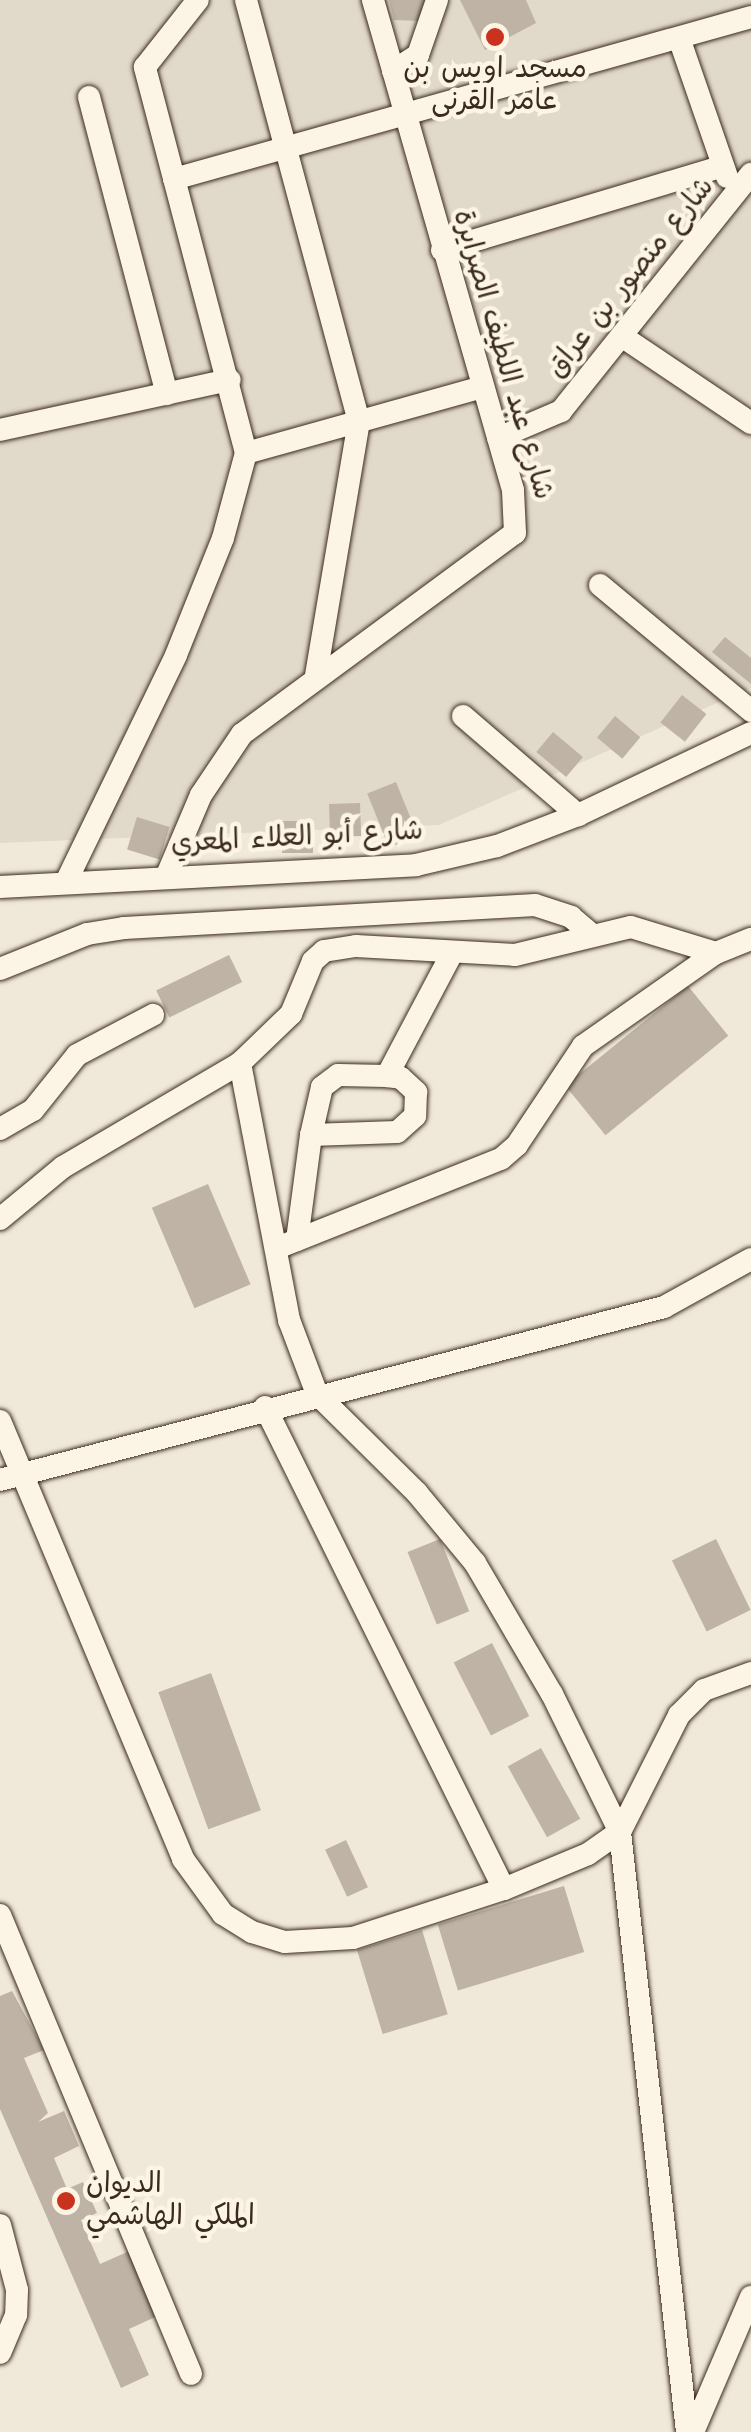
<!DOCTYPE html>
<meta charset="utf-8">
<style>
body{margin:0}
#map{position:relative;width:751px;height:2432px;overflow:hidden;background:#f0e9d9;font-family:Kalam,"Playpen Sans Arabic",sans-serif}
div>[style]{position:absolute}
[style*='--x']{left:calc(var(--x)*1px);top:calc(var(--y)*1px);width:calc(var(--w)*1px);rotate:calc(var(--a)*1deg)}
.built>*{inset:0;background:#e1d9c9}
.building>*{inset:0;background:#beb3a4;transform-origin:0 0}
.roads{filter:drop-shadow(0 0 2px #3b2a1e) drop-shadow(0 0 2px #3b2a1e)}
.minor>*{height:22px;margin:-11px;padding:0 11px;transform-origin:11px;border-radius:11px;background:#fcf5e5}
.dots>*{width:28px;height:28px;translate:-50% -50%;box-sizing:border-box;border:5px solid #fcf5e5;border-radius:50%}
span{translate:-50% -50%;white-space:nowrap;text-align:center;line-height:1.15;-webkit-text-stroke:9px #fcf5e5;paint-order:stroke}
.poi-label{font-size:28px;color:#3b2a1e}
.left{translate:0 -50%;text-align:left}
.street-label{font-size:28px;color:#3b2a1e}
</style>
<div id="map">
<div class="built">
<i style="clip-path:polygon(0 0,751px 0,751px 688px,439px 825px,0 843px)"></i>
</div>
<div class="building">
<i style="clip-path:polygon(389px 0,425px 0,422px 21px,394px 20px)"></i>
<i style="clip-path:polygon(460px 0,526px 0,536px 23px,485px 50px)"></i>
<i style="clip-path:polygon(725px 637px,751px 658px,751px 684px,712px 652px)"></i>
<i style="left:682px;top:695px;width:31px;height:35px;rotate:38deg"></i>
<i style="left:615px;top:716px;width:33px;height:28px;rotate:40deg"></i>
<i style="left:553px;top:732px;width:39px;height:26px;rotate:40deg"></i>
<i style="left:396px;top:782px;width:58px;height:31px;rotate:68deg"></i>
<i style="left:360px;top:803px;width:33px;height:31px;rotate:88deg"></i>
<i style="left:137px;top:817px;width:34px;height:34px;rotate:17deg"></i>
<i style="left:282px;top:821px;width:31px;height:32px"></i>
<i style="left:229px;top:955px;width:30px;height:81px;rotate:64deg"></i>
<i style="left:688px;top:986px;width:64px;height:158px;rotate:51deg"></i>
<i style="left:208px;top:1184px;width:109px;height:61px;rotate:67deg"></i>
<i style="left:440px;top:1539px;width:78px;height:35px;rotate:68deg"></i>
<i style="left:716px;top:1539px;width:79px;height:49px;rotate:64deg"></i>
<i style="left:492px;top:1643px;width:82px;height:43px;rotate:63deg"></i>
<i style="left:211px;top:1673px;width:146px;height:56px;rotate:70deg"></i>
<i style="left:541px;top:1748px;width:81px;height:38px;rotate:61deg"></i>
<i style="left:346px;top:1840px;width:52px;height:23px;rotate:65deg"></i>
<i style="left:564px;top:1886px;width:69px;height:132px;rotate:73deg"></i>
<i style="left:422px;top:1930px;width:88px;height:68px;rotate:73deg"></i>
<i style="clip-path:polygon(12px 1991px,44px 2050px,24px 2058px,48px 2113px,38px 2122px,64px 2111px,79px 2146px,54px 2158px,67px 2189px,83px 2182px,97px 2213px,81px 2220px,100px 2264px,134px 2249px,162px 2314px,129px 2329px,149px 2375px,121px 2388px,0 2109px,0 1996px)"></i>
</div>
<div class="roads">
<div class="minor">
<i style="--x:246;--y:0;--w:436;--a:75"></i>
<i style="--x:359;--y:421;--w:258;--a:99.6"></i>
<i style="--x:679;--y:38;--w:147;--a:70.9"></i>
<i style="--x:393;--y:71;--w:30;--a:-33"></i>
<i style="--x:418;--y:55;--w:58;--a:-70.9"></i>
<i style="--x:89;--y:97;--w:307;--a:75.3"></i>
<i style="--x:174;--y:179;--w:599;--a:-15.68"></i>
<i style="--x:442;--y:250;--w:293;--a:-16.6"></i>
<i style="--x:623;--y:337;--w:154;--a:33.9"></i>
<i style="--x:0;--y:430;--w:235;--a:-12.3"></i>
<i style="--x:498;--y:438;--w:69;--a:-23.2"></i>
<i style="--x:561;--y:411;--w:304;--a:-51.3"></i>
<i style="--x:246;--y:453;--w:246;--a:-15.6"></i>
<i style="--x:600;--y:585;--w:197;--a:39.8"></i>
<i style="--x:463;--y:716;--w:152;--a:40.7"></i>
<i style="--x:167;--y:875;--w:87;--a:-67"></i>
<i style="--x:201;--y:795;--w:73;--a:-56.1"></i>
<i style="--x:242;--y:734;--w:339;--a:-36.4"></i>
<i style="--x:515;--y:533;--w:43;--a:-92.7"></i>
<i style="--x:513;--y:490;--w:510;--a:-105.95"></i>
<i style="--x:66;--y:882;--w:252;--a:-64.1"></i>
<i style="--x:176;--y:655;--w:126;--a:-68.1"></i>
<i style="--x:223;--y:538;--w:88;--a:-74.9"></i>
<i style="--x:246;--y:453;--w:399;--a:-104.7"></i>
<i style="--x:145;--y:67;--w:85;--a:-51.7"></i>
<i style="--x:0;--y:887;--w:417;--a:-3"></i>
<i style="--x:416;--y:865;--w:83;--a:-13.2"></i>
<i style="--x:497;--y:846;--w:87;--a:-20.9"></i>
<i style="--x:578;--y:815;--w:191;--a:-25.4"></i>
<i style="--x:0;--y:969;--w:94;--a:-21.9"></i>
<i style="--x:87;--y:934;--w:37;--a:-9"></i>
<i style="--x:124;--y:928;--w:412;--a:-3.2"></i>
<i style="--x:535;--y:905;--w:38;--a:18"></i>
<i style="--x:571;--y:917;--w:25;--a:40"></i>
<i style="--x:240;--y:1063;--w:262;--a:79.2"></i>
<i style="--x:289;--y:1320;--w:79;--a:69.3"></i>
<i style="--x:317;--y:1394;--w:141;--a:44.7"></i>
<i style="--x:417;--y:1493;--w:91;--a:50.4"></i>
<i style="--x:475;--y:1563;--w:152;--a:59.6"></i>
<i style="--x:552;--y:1694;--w:154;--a:63.8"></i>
<i style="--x:620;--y:1832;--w:604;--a:83.63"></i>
<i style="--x:387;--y:1076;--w:139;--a:-62.1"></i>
<i style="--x:0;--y:1129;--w:38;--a:-30"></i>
<i style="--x:33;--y:1110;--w:70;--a:-51.3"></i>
<i style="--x:77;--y:1055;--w:86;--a:-27.8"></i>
<i style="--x:0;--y:1219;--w:82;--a:-39.5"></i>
<i style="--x:63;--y:1167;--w:205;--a:-30.4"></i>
<i style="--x:240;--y:1063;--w:71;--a:-43.9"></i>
<i style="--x:291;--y:1014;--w:57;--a:-67.5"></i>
<i style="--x:313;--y:961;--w:15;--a:-42"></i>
<i style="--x:324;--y:951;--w:32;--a:-9"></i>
<i style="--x:356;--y:946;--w:159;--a:3.2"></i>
<i style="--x:515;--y:955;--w:119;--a:-13.6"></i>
<i style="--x:631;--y:927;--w:89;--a:17"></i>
<i style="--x:297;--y:1240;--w:106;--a:-82.4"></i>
<i style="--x:311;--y:1135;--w:49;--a:-77.1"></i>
<i style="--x:322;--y:1087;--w:20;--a:-37"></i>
<i style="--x:338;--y:1075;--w:49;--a:1.2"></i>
<i style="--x:387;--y:1076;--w:14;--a:8"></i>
<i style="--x:401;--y:1078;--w:21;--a:43"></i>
<i style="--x:416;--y:1092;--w:24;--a:92"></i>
<i style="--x:415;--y:1116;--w:24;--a:138"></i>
<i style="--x:397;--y:1132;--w:86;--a:178"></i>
<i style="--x:277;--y:1248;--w:241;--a:-21.7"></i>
<i style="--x:501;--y:1159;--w:21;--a:-41"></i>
<i style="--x:517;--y:1145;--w:119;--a:-56.3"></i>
<i style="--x:583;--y:1046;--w:162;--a:-35"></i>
<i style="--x:716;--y:953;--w:38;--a:-22"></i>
<i style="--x:265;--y:1407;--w:538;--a:63.63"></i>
<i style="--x:0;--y:1421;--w:475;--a:67.3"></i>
<i style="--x:183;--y:1859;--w:68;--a:54"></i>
<i style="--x:223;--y:1914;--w:34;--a:32"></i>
<i style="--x:252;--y:1932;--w:34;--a:17"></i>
<i style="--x:285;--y:1942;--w:68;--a:-3.4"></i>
<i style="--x:353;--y:1938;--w:159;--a:-18"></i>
<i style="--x:504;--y:1889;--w:91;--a:-22.6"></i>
<i style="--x:588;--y:1854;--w:39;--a:-35"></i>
<i style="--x:620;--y:1832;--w:131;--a:-63.2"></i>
<i style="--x:679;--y:1715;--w:35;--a:-45"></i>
<i style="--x:704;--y:1690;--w:50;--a:-19.9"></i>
<i style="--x:0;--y:1480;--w:686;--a:-14.6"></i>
<i style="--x:664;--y:1307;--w:99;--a:-28.9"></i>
<i style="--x:0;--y:1915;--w:497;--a:67.4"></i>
<i style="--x:0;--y:2225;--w:67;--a:75.3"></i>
<i style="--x:17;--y:2290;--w:25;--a:92"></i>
<i style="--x:16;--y:2315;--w:41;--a:112.8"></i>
<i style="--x:693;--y:2432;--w:147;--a:-66.8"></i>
</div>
</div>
<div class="dots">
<i style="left:495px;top:37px;background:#c8321e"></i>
<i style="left:66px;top:2201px;background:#c8321e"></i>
</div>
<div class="poi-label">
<span style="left:495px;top:86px">مسجد اويس بن<br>عامر القرنى</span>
<span class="left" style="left:86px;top:2201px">الديوان<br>الملكي الهاشمي</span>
</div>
<div class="street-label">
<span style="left:631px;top:278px;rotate:-51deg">شارع منصور بن عراق</span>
<span style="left:502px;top:355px;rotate:74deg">شارع عبد اللطيف الصرايرة</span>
<span style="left:297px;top:838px;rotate:-3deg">شارع أبو العلاء المعري</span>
</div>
</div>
